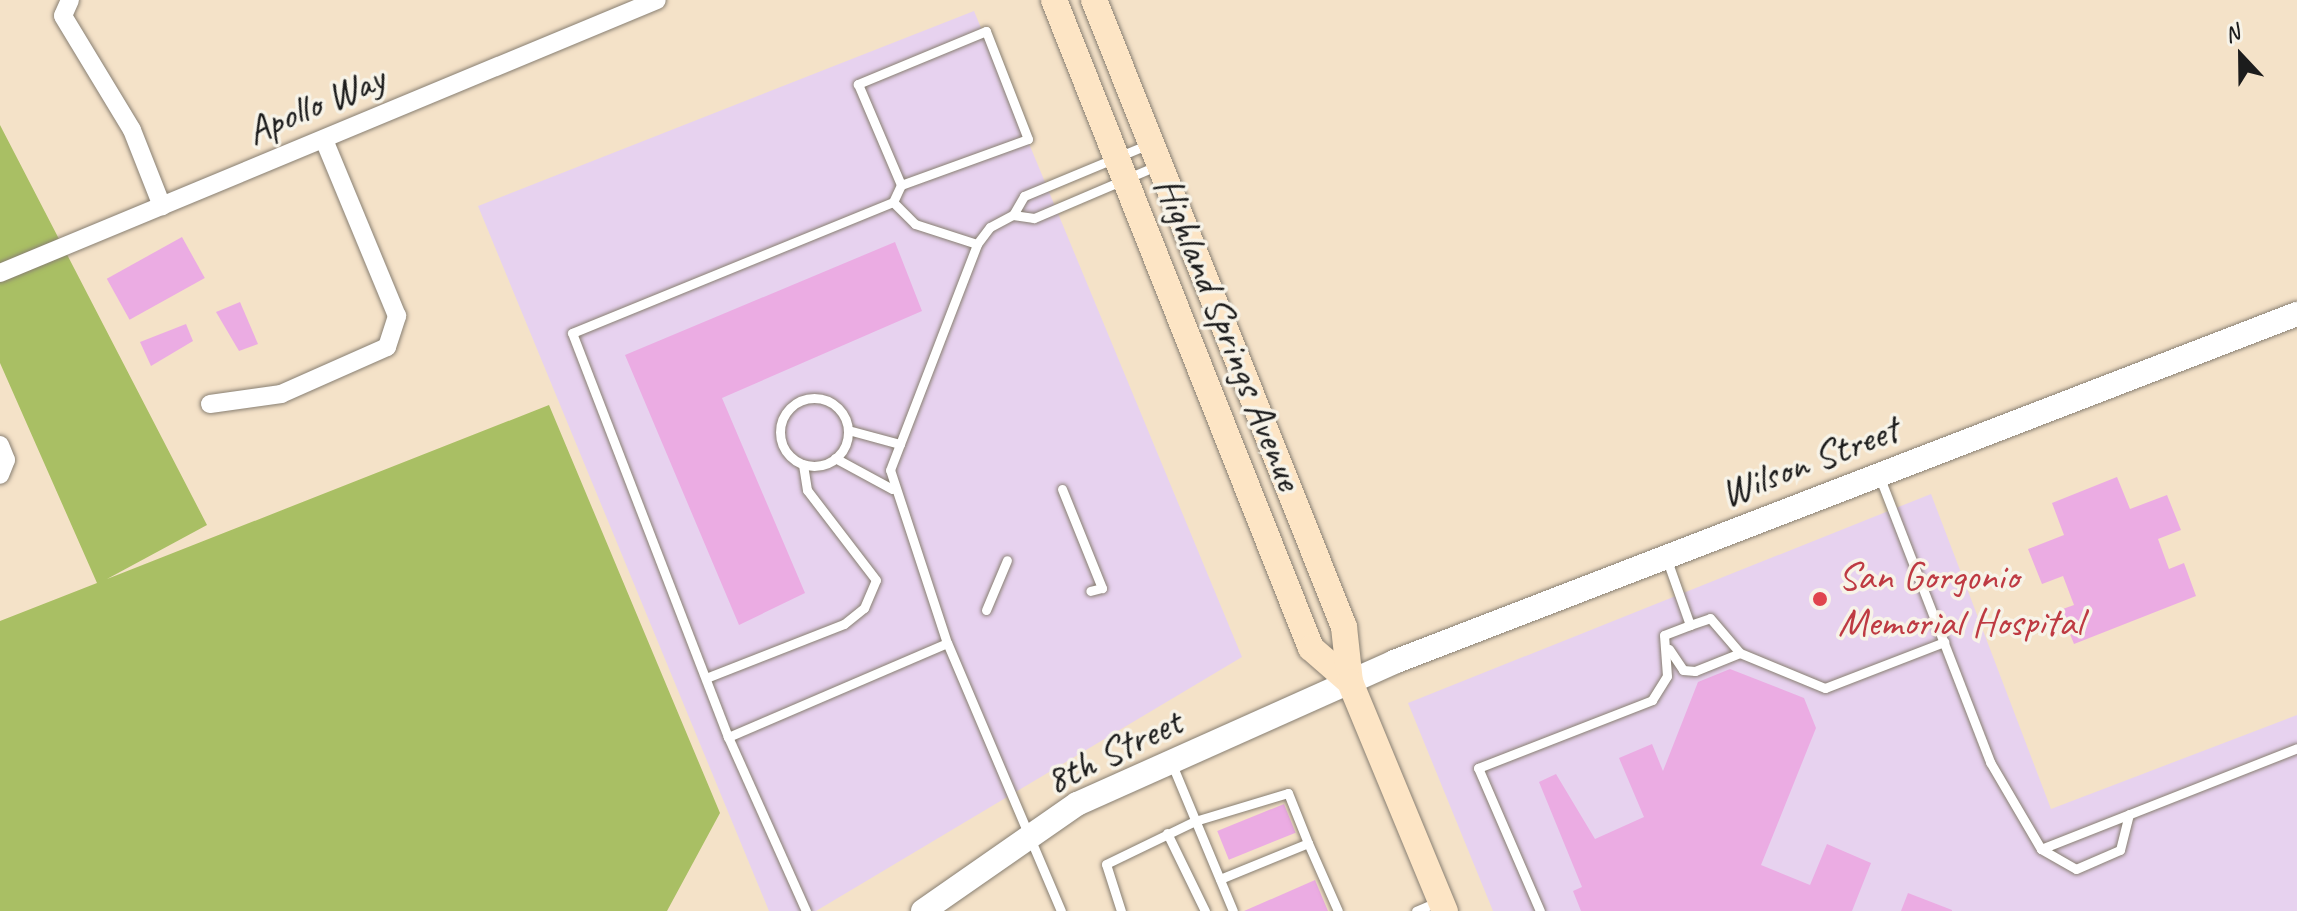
<!DOCTYPE html>
<style>
body{margin:0}
#map{position:relative;width:2297px;height:911px;overflow:hidden;background:#f4e2c8;font-family:Caveat,sans-serif}
div>[style]{position:absolute}
[style*='--x']{left:calc(var(--x)*1px);top:calc(var(--y)*1px);width:calc(var(--w)*1px);rotate:calc(var(--a)*1deg)}
.built>*{inset:0;background:#e7d2ef}
.green>*{inset:0;background:#a9bf64}
.building>*{inset:0;background:#ebace3;transform-origin:0 0}
.roads{filter:drop-shadow(0 0 2px #887f72) drop-shadow(0 0 2px #887f72)}
.service>*{height:9px;margin:-4.5px;padding:0 4.5px;transform-origin:4.5px;border-radius:4.5px;background:#fff}
.service>.ring{margin:-4.5px;padding:0;box-sizing:content-box;background:none;border:9px solid #fff;border-radius:50%}
.minor>*{height:18px;margin:-9px;padding:0 9px;transform-origin:9px;border-radius:9px;background:#fff}
.tertiary>*{height:24px;margin:-12px;padding:0 12px;transform-origin:12px;border-radius:12px;background:#fff}
.secondary>*{height:26px;margin:-13px;padding:0 13px;transform-origin:13px;border-radius:13px;background:#fde5c5}
.dots>*{width:22px;height:22px;translate:-50% -50%;box-sizing:border-box;border:4px solid #f7f3e8;border-radius:50%}
span{translate:-50% -50%;white-space:nowrap;text-align:center;line-height:1.15;-webkit-text-stroke:7px #f7f3e8;paint-order:stroke}
.street-label{font-size:40px;color:#1c1c1c}
.health-label{font-size:40px;color:#be3a42}
.left{translate:0 -50%;text-align:left}
.north{position:absolute;left:2201px;top:16px;width:80px;height:80px;-webkit-text-stroke:6px #f7f3e8;paint-order:stroke;rotate:338deg;font-size:22px;font-weight:700;line-height:32px;text-align:center;color:#1c1c1c}
.north::after{content:'';display:block;margin:auto;width:28px;height:36px;background:#1c1c1c;clip-path:polygon(50% 0,100% 100%,50% 72%,0 100%)}
</style>
<div id="map">
<div class="built">
<i style="clip-path:polygon(974px 11px,1242px 657px,816px 911px,769px 911px,478px 206px)"></i>
<i style="clip-path:polygon(1931px 494px,2051px 809px,2297px 715px,2297px 911px,1493px 911px,1408px 703px)"></i>
</div>
<div class="green">
<i style="clip-path:polygon(0 125px,207px 525px,107px 579px,549px 405px,720px 813px,667px 911px,0 911px,0 621px,97px 583px,0 363px)"></i>
</div>
<div class="building">
<i style="left:182px;top:237px;width:47px;height:86px;rotate:61deg"></i>
<i style="clip-path:polygon(895px 242px,922px 311px,722px 398px,805px 593px,739px 625px,625px 355px)"></i>
<i style="clip-path:polygon(240px 302px,258px 344px,239px 351px,216px 312px)"></i>
<i style="clip-path:polygon(186px 324px,193px 341px,151px 366px,140px 342px)"></i>
<i style="clip-path:polygon(2117px 477px,2130px 509px,2167px 495px,2181px 530px,2158px 539px,2169px 569px,2184px 563px,2196px 596px,2074px 644px,2060px 610px,2074px 605px,2063px 576px,2042px 584px,2028px 549px,2064px 535px,2052px 503px)"></i>
<i style="clip-path:polygon(1730px 669px,1804px 698px,1816px 728px,1761px 865px,1810px 885px,1827px 844px,1871px 863px,1852px 911px,1581px 911px,1573px 891px,1582px 887px,1539px 782px,1556px 774px,1595px 839px,1644px 817px,1619px 758px,1652px 744px,1663px 771px,1698px 682px)"></i>
<i style="left:1284px;top:804px;width:31px;height:72px;rotate:68deg"></i>
<i style="clip-path:polygon(1315px 880px,1328px 911px,1244px 911px)"></i>
<i style="clip-path:polygon(1908px 893px,1952px 910px,1952px 911px,1901px 911px)"></i>
</div>
<div class="roads">
<div class="service">
<i style="--x:893;--y:202;--w:19;--a:-65"></i>
<i style="--x:901;--y:185;--w:135;--a:-19.9"></i>
<i style="--x:1028;--y:139;--w:116;--a:-111.3"></i>
<i style="--x:986;--y:31;--w:139;--a:157.5"></i>
<i style="--x:858;--y:84;--w:110;--a:66.9"></i>
<i style="--x:1013;--y:215;--w:21;--a:8"></i>
<i style="--x:1034;--y:218;--w:135;--a:-23.1"></i>
<i class="ring" style="left:780px;top:398px;width:59px;height:59px"></i>
<i style="--x:848;--y:430;--w:54;--a:15.1"></i>
<i style="--x:835;--y:458;--w:65;--a:28.5"></i>
<i style="--x:1880;--y:478;--w:305;--a:68.8"></i>
<i style="--x:1990;--y:762;--w:101;--a:59.6"></i>
<i style="--x:2041;--y:849;--w:275;--a:-21.5"></i>
<i style="--x:1062;--y:489;--w:107;--a:68"></i>
<i style="--x:1102;--y:588;--w:12;--a:166"></i>
<i style="--x:986;--y:610;--w:54;--a:-67.2"></i>
<i style="--x:1690;--y:625;--w:21;--a:-19"></i>
<i style="--x:1710;--y:618;--w:46;--a:49.4"></i>
<i style="--x:1740;--y:653;--w:92;--a:22.4"></i>
<i style="--x:1825;--y:688;--w:128;--a:-21.1"></i>
<i style="--x:1669;--y:649;--w:25;--a:56"></i>
<i style="--x:1683;--y:670;--w:12;--a:5"></i>
<i style="--x:1695;--y:671;--w:48;--a:-21.8"></i>
<i style="--x:706;--y:678;--w:148;--a:-21.4"></i>
<i style="--x:844;--y:624;--w:26;--a:-39"></i>
<i style="--x:864;--y:608;--w:30;--a:-67"></i>
<i style="--x:876;--y:580;--w:113;--a:-127.5"></i>
<i style="--x:807;--y:490;--w:26;--a:-99"></i>
<i style="--x:728;--y:737;--w:433;--a:-111.1"></i>
<i style="--x:572;--y:333;--w:347;--a:-22.2"></i>
<i style="--x:893;--y:202;--w:31;--a:45"></i>
<i style="--x:915;--y:224;--w:65;--a:17.9"></i>
<i style="--x:1171;--y:762;--w:161;--a:67.4"></i>
<i style="--x:1167;--y:833;--w:87;--a:64"></i>
<i style="--x:2041;--y:849;--w:40;--a:29.7"></i>
<i style="--x:2076;--y:869;--w:48;--a:-23.4"></i>
<i style="--x:2120;--y:850;--w:37;--a:-76"></i>
<i style="--x:1220;--y:879;--w:95;--a:-22.2"></i>
<i style="--x:1308;--y:843;--w:74;--a:66.2"></i>
<i style="--x:806;--y:911;--w:191;--a:-114.1"></i>
<i style="--x:728;--y:737;--w:238;--a:-23.2"></i>
<i style="--x:1061;--y:911;--w:291;--a:-113"></i>
<i style="--x:947;--y:643;--w:182;--a:-108.2"></i>
<i style="--x:890;--y:470;--w:242;--a:-68.9"></i>
<i style="--x:977;--y:244;--w:21;--a:-53"></i>
<i style="--x:990;--y:227;--w:26;--a:-28"></i>
<i style="--x:1013;--y:215;--w:22;--a:-60"></i>
<i style="--x:1024;--y:196;--w:135;--a:-22.6"></i>
<i style="--x:1121;--y:911;--w:49;--a:-107.7"></i>
<i style="--x:1106;--y:864;--w:99;--a:-25.8"></i>
<i style="--x:1195;--y:821;--w:97;--a:-16.8"></i>
<i style="--x:1288;--y:793;--w:54;--a:68.2"></i>
<i style="--x:1416;--y:911;--w:25;--a:-23"></i>
<i style="--x:1540;--y:911;--w:156;--a:-113.4"></i>
<i style="--x:1478;--y:768;--w:187;--a:-21.3"></i>
<i style="--x:1652;--y:700;--w:28;--a:-58"></i>
<i style="--x:1667;--y:676;--w:41;--a:-94.2"></i>
<i style="--x:1664;--y:635;--w:28;--a:-21"></i>
<i style="--x:1690;--y:625;--w:69;--a:-109.5"></i>
</div>
<div class="minor">
<i style="--x:70;--y:0;--w:17;--a:114"></i>
<i style="--x:63;--y:16;--w:133;--a:58.8"></i>
<i style="--x:132;--y:130;--w:82;--a:68.5"></i>
<i style="--x:0;--y:273;--w:711;--a:-22.56"></i>
<i style="--x:210;--y:404;--w:72;--a:-8"></i>
<i style="--x:281;--y:394;--w:116;--a:-23.9"></i>
<i style="--x:387;--y:347;--w:33;--a:-72"></i>
<i style="--x:397;--y:316;--w:191;--a:-112.5"></i>
<i style="--x:0;--y:445;--w:16;--a:68"></i>
<i style="--x:6;--y:460;--w:16;--a:112"></i>
</div>
<div class="tertiary">
<i style="--x:923;--y:911;--w:188;--a:-34.8"></i>
<i style="--x:1077;--y:804;--w:347;--a:-24.1"></i>
<i style="--x:1394;--y:662;--w:968;--a:-21.08"></i>
</div>
<div class="secondary">
<i style="--x:1054;--y:0;--w:697;--a:68.37"></i>
<i style="--x:1311;--y:648;--w:52;--a:41.1"></i>
<i style="--x:1094;--y:0;--w:675;--a:68.26"></i>
<i style="--x:1344;--y:627;--w:55;--a:83.8"></i>
<i style="--x:1350;--y:682;--w:248;--a:67.5"></i>
</div>
</div>
<div class="dots">
<i style="left:1820px;top:599px;background:#e0444e"></i>
</div>
<div class="street-label">
<span style="left:315px;top:104px;rotate:-23deg">Apollo Way</span>
<span style="left:1229px;top:333px;rotate:68deg">Highland Springs Avenue</span>
<span style="left:1809px;top:461px;rotate:-21deg">Wilson Street</span>
<span style="left:1113px;top:751px;rotate:-26deg">8th Street</span>
</div>
<div class="health-label">
<span class="left" style="left:1838px;top:599px">San Gorgonio<br>Memorial Hospital</span>
</div>
<div class="north">N</div>
</div>
